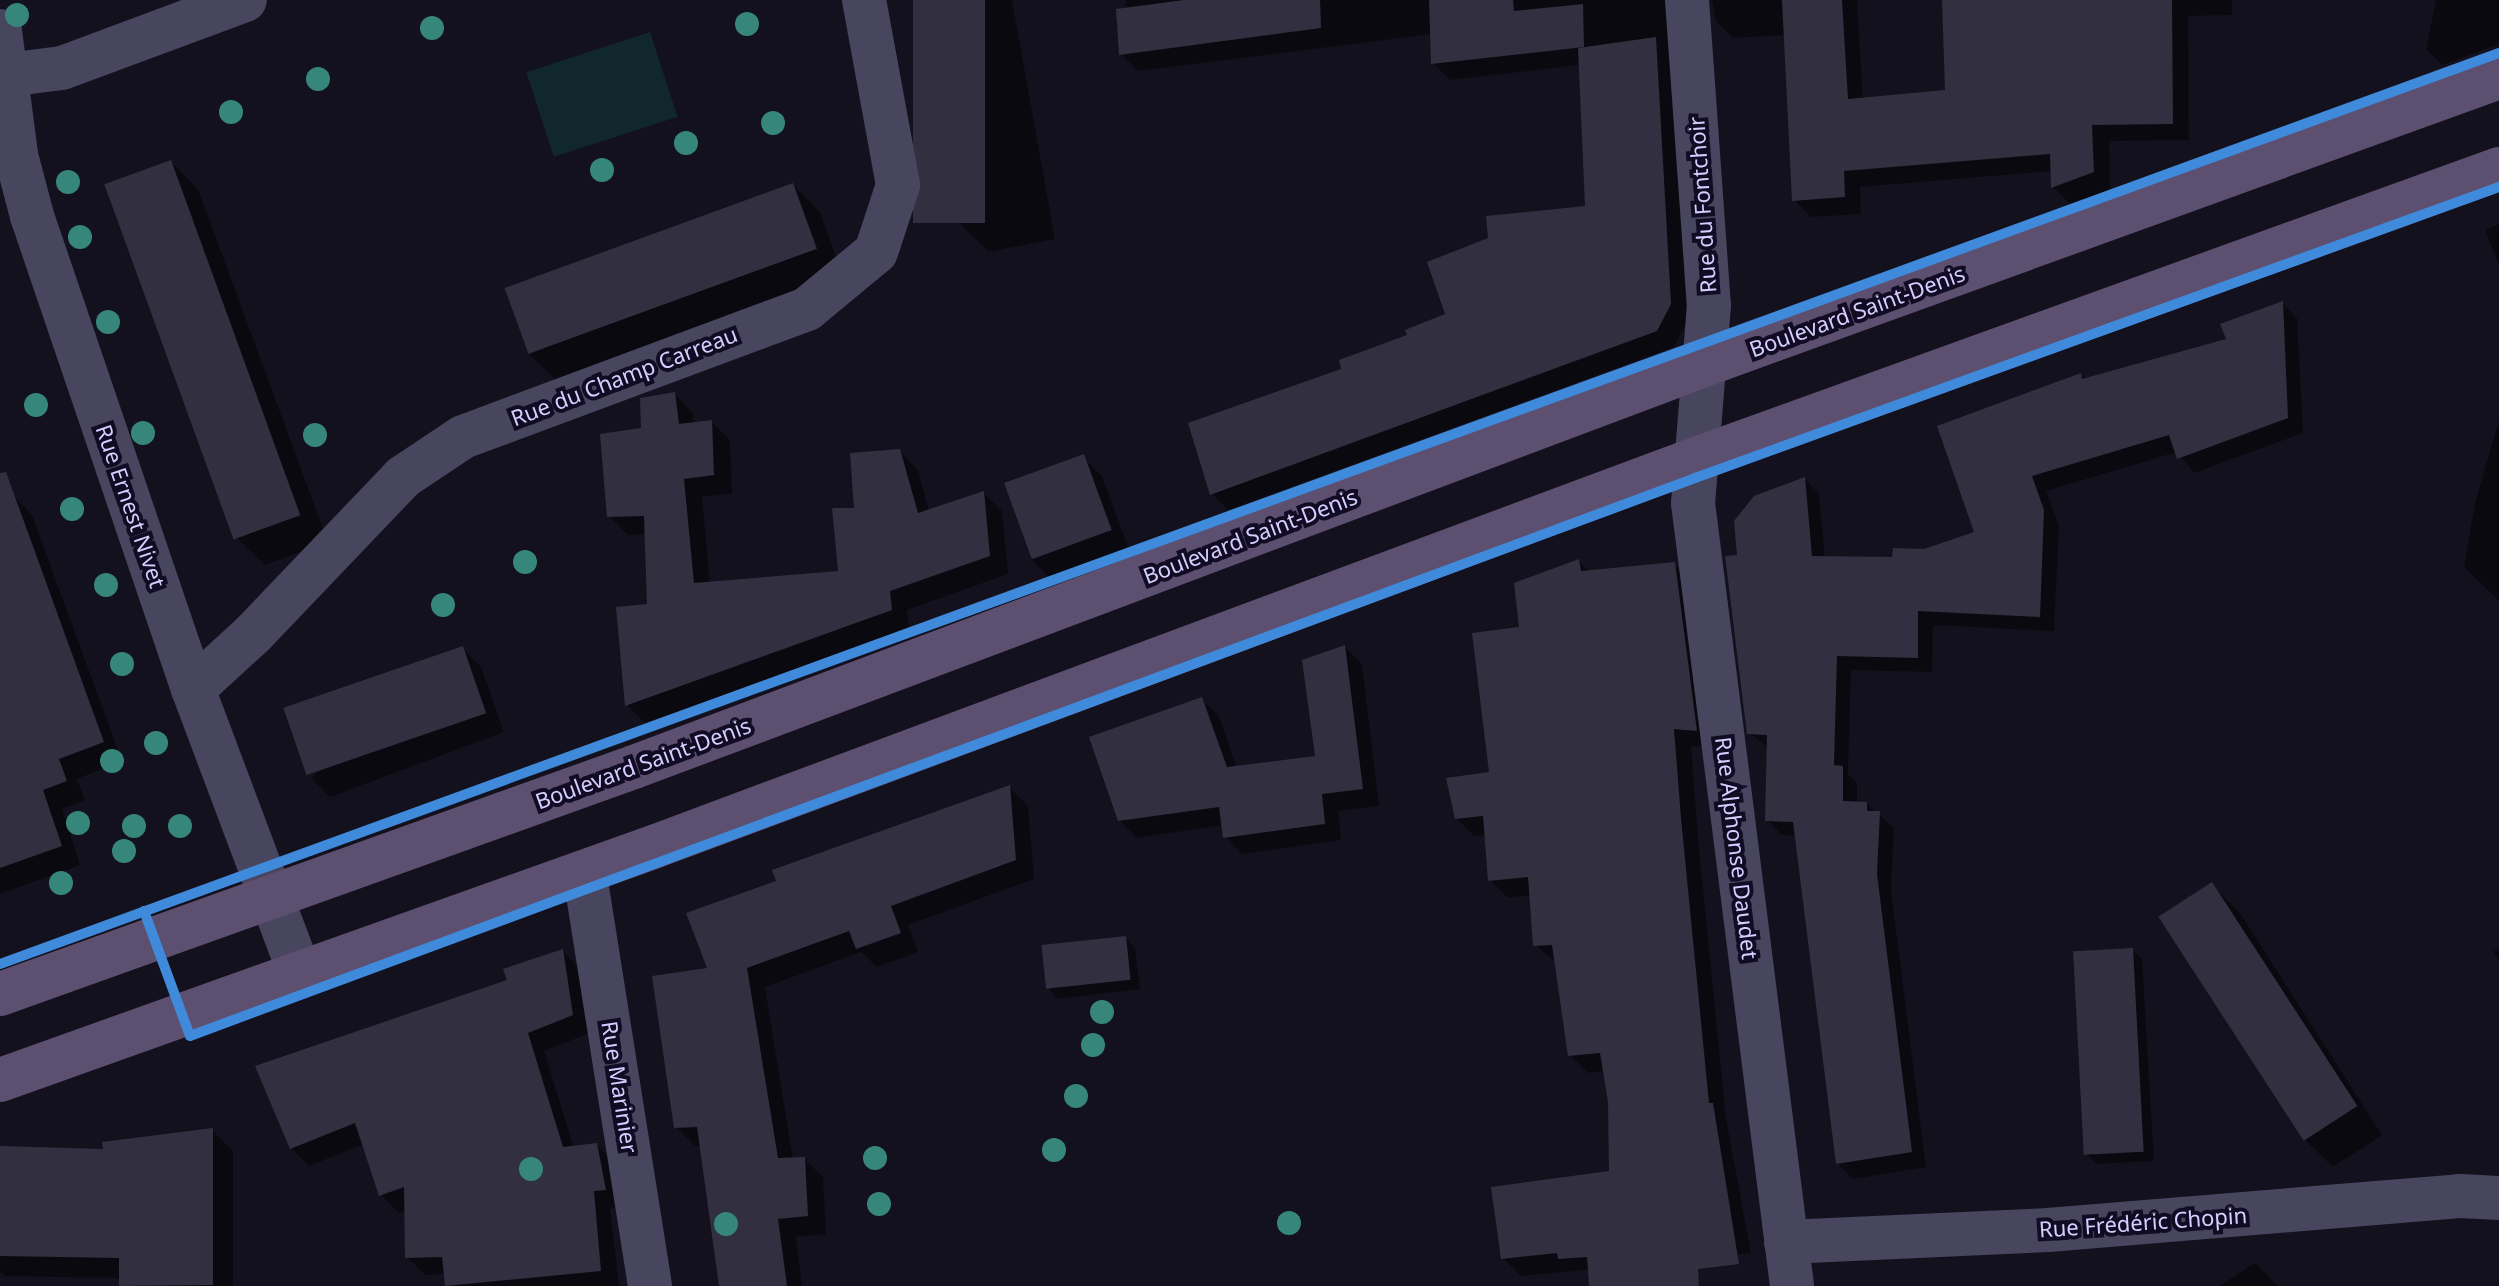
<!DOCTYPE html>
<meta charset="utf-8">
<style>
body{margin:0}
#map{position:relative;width:2499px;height:1286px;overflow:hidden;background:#14111e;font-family:"Noto Sans",sans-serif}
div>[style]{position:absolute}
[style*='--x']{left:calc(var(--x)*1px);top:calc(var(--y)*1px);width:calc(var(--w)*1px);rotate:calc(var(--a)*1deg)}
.green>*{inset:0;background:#10282b;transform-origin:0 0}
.shadow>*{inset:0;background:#0007}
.building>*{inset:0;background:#322f40;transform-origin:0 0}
.minor>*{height:44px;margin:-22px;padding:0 22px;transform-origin:22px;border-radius:22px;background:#48455f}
.major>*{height:44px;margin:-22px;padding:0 22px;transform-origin:22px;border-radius:22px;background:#5d4f70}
.cycleway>*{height:10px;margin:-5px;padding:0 5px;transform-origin:5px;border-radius:5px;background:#408adc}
.trees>*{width:24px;height:24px;margin:-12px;border-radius:50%;background:#37867c}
span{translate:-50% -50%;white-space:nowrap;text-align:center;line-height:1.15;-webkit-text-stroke:8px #110c23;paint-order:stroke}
.street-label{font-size:22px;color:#d6ceff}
</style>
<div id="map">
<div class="green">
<i style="left:650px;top:32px;width:89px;height:130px;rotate:72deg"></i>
</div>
<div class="shadow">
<i style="clip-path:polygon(915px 0,1012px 0,1055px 239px,989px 252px,954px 218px)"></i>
<i style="clip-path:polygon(1126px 0,1687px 0,1672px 42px,1687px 322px,1674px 347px,1228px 510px,1212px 494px,1343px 370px,1448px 316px,1587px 207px,1580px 65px,1450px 80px,1433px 63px,1432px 34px,1138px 71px,1121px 54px)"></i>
<i style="clip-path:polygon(1712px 0,1857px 0,1863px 100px,1947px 92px,1944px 0,2232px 0,2232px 15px,2188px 16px,2189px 140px,2109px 141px,2110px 189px,2070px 204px,2053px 187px,2052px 171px,1860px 187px,1861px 214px,1811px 217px,1794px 200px,1786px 35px,1733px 38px,1716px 21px)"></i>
<i style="clip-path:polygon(2436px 0,2499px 0,2499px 44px,2442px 65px,2426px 49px)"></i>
<i style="clip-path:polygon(171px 162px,198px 189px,328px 542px,265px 565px,237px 538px)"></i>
<i style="clip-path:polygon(793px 185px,820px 212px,843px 277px,558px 382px,530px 355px)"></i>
<i style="clip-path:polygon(2499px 224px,2499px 265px,2485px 230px)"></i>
<i style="clip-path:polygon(2282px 303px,2297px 318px,2303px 433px,2194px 473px,2177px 452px,2046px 491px,2059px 526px,2054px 631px,1933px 625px,1932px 672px,1851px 670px,1848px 774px,1857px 783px,1857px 804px,1867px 804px,1894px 828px,1891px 890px,1926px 1167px,1853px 1179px,1838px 1164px,1797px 836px,1782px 835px,1767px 820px,1769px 748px,1749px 733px,1739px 557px,1805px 479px,1819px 494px,1825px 558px,1894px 559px,1977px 533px,2081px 375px,2086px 380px,2229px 340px)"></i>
<i style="clip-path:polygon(675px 394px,693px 413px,694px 424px,712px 422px,730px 440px,732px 493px,702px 497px,710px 583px,840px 573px,856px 510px,899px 451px,918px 470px,929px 511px,984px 493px,1002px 511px,1008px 574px,907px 610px,909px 629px,645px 723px,627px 705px,649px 606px,647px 534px,628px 535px,609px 516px,643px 430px)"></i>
<i style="clip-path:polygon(2499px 420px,2499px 601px,2464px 567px,2475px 503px)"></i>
<i style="clip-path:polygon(1083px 457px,1102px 476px,1129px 549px,1050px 578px,1031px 559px)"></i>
<i style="clip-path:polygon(13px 495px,32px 515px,122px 761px,77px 779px,85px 800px,62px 809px,80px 865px,0 894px,0 500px)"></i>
<i style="clip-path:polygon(1579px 561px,1590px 572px,1674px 564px,1692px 582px,1713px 748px,1691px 746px,1698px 837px,1726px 1118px,1751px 1253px,1521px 1276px,1503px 1258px,1611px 1173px,1610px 1102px,1605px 1071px,1588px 1073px,1570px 1055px,1557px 963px,1535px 945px,1532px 895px,1508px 898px,1490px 880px,1486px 835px,1474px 836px,1456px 818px,1492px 774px,1521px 629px)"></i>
<i style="clip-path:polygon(1345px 647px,1362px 664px,1379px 806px,1338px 811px,1341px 840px,1242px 854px,1225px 837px,1223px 825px,1137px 838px,1119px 820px,1201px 699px,1219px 716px,1237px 768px,1317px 758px)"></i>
<i style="clip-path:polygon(462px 648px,481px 667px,504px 732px,330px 797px,311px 778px)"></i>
<i style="clip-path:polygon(1009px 787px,1028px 806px,1034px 879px,908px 925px,918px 952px,877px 967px,861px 952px,765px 987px,793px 1159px,804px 1159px,823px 1177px,826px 1234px,796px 1237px,802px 1286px,721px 1286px,702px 1146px,695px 1146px,676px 1127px,710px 970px,778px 882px)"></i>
<i style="clip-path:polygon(2212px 885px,2240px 913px,2382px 1135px,2333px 1167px,2305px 1140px)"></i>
<i style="clip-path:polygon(1126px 938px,1135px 948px,1140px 989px,1058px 999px,1049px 989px)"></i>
<i style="clip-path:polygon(2499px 948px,2499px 961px,2493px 952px)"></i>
<i style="clip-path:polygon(2132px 950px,2142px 959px,2154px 1161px,2097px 1164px,2087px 1155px)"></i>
<i style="clip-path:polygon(563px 951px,580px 969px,590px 1033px,544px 1051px,574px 1148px,597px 1145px,614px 1163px,623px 1207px,610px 1208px,619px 1286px,447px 1286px,446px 1274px,425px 1275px,407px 1257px,406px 1210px,399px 1213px,381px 1195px,364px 1144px,309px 1166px,291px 1148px,510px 982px)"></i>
<i style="clip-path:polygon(212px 1130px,233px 1151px,233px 1286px,121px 1286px,121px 1278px,5px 1276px,0 1271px,0 1149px,105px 1151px)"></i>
<i style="clip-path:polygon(2255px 1263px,2278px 1286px,2219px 1286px)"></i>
</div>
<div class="building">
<i style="left:913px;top:0;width:72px;height:223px"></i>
<i style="clip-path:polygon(1184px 0,1320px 0,1321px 28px,1119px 55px,1116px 9px)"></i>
<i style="clip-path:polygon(1429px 0,1513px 0,1514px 11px,1583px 4px,1584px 47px,1431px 64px)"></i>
<i style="clip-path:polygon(1782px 0,1842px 0,1848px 99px,1945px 90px,1942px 0,2172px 0,2173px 124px,2092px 125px,2094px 172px,2051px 188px,2050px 154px,1844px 171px,1845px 197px,1792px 201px)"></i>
<i style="clip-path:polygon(1656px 37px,1671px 304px,1657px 331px,1210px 495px,1188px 423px,1341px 369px,1339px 360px,1407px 335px,1405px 330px,1445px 314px,1427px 262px,1488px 238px,1486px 216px,1585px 206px,1578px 48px)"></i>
<i style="left:171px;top:160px;width:378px;height:71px;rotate:70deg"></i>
<i style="left:793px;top:183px;width:70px;height:307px;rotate:70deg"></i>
<i style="clip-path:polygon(2283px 301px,2288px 418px,2177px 459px,2169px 435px,2032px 476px,2044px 510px,2040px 617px,1918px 611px,1918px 658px,1837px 656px,1834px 765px,1843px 766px,1843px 801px,1867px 802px,1867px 811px,1880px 811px,1877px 874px,1912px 1152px,1836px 1164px,1793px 822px,1765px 821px,1767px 735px,1747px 734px,1725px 556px,1737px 555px,1734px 521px,1754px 496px,1805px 477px,1812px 556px,1892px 557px,1893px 548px,1924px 549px,1974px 532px,1937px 426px,2081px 373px,2082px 379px,2226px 339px,2220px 324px)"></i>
<i style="clip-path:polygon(675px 392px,679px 424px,712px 420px,714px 475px,684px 479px,694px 583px,838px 571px,832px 508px,854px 508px,850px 453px,900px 449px,918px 513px,984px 491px,990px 556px,890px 591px,892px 610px,625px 706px,616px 607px,647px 604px,644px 516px,607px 517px,600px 434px,641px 428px,640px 398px)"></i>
<i style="left:1084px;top:454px;width:81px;height:85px;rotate:70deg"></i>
<i style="clip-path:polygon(6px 472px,104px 742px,59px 759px,67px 781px,43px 790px,62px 846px,0 868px,0 473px)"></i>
<i style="clip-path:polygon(1579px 559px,1581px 571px,1675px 562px,1697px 731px,1674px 729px,1681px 818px,1709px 1103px,1713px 1103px,1739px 1264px,1698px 1269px,1699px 1286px,1589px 1286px,1587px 1257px,1558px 1259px,1557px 1253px,1501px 1259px,1491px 1187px,1609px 1171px,1608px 1102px,1600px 1053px,1568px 1056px,1552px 945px,1533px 946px,1528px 877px,1488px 881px,1483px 816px,1455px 819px,1446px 778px,1489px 772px,1472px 633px,1519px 627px,1514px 583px)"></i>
<i style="clip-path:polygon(1345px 645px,1363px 789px,1322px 794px,1325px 824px,1223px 838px,1219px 807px,1118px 821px,1089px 737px,1202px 697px,1227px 767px,1315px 756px,1302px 660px)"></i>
<i style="left:463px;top:646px;width:71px;height:190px;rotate:71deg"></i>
<i style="clip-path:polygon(1010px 785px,1016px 860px,891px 906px,901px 933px,856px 949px,849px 931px,747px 968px,778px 1158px,805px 1157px,808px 1216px,778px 1219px,787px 1286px,719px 1286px,697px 1127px,674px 1128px,652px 976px,707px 968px,686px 913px,776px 881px,772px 870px)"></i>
<i style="left:2212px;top:882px;width:267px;height:64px;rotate:57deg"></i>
<i style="left:1126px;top:936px;width:44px;height:85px;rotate:84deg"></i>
<i style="left:2133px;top:948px;width:204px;height:60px;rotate:87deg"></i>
<i style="clip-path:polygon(563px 949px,573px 1015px,528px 1033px,563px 1147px,597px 1143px,606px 1190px,594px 1191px,601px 1271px,445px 1286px,442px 1257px,405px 1258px,404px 1187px,379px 1196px,355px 1123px,290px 1149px,255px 1066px,507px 980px,503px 969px)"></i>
<i style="clip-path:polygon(213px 1128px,213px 1285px,119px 1286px,119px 1258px,0 1256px,0 1146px,103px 1149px,102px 1142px)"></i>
</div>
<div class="minor">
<i style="--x:1687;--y:0;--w:306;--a:85.9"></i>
<i style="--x:1709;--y:305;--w:199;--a:94.6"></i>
<i style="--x:1693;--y:503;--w:789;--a:82.79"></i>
<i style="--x:0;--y:31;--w:125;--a:82.6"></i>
<i style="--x:16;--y:155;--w:63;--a:75.3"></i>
<i style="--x:32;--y:216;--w:500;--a:71.2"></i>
<i style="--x:193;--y:689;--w:301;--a:69.4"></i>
<i style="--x:7;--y:75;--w:55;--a:-7.3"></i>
<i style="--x:62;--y:68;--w:195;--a:-20.4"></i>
<i style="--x:193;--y:689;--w:81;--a:-42.5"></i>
<i style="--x:253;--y:634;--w:217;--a:-46.3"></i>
<i style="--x:403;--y:477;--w:72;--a:-33.7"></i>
<i style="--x:463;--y:437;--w:367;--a:-20.4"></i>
<i style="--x:807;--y:309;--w:89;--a:-39.6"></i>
<i style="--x:876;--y:252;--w:71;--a:-71.8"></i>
<i style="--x:898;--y:185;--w:188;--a:-100.4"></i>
<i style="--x:587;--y:888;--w:403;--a:81"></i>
<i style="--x:1786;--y:1242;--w:262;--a:-2.6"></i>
<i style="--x:2048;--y:1230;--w:413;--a:-4.7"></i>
<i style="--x:2460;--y:1196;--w:39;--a:3"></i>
</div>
<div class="major">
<i style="--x:0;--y:994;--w:673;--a:-19.7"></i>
<i style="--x:634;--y:767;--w:1143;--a:-20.59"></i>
<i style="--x:1704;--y:365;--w:846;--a:-19.91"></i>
<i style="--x:0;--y:1080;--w:696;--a:-19.63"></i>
<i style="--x:656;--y:846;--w:1110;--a:-20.41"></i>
<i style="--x:1696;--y:459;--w:854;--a:-19.86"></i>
</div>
<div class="cycleway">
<i style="--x:144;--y:911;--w:133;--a:69.8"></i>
<i style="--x:190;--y:1036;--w:1605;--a:-20.34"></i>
<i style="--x:1695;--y:478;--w:855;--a:-19.9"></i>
<i style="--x:0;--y:964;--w:2660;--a:-20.03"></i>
</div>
<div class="trees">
<i style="left:17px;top:15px"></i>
<i style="left:747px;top:24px"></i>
<i style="left:432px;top:28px"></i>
<i style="left:318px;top:79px"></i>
<i style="left:231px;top:112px"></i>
<i style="left:773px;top:123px"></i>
<i style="left:686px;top:143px"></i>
<i style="left:602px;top:170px"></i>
<i style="left:68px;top:182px"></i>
<i style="left:80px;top:237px"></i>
<i style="left:108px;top:322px"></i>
<i style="left:36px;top:405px"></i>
<i style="left:143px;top:433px"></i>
<i style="left:315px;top:435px"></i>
<i style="left:72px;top:509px"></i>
<i style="left:525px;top:562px"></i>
<i style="left:106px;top:585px"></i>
<i style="left:443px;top:605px"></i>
<i style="left:122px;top:664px"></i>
<i style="left:156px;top:743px"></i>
<i style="left:112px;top:761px"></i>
<i style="left:78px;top:823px"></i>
<i style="left:134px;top:826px"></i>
<i style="left:180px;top:826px"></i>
<i style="left:124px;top:851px"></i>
<i style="left:61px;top:883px"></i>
<i style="left:1102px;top:1012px"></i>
<i style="left:1093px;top:1045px"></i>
<i style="left:1076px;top:1096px"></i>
<i style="left:1054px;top:1150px"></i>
<i style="left:875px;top:1158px"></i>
<i style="left:531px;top:1169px"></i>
<i style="left:879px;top:1204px"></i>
<i style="left:1289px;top:1223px"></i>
<i style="left:726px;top:1224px"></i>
</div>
<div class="street-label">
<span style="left:1702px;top:205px;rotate:-94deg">Rue du Fontchoir</span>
<span style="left:1857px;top:311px;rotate:-20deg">Boulevard Saint-Denis</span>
<span style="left:624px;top:376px;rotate:-21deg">Rue du Champ Carreau</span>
<span style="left:131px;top:506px;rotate:71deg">Rue Ernest Nivet</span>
<span style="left:1250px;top:536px;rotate:-21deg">Boulevard Saint-Denis</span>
<span style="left:643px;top:763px;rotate:-20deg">Boulevard Saint-Denis</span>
<span style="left:1737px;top:848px;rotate:83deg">Rue Alphonse Daudet</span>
<span style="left:620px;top:1087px;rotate:81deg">Rue Marinier</span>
<span style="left:2143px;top:1222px;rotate:-4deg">Rue Frédéric Chopin</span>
</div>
</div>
